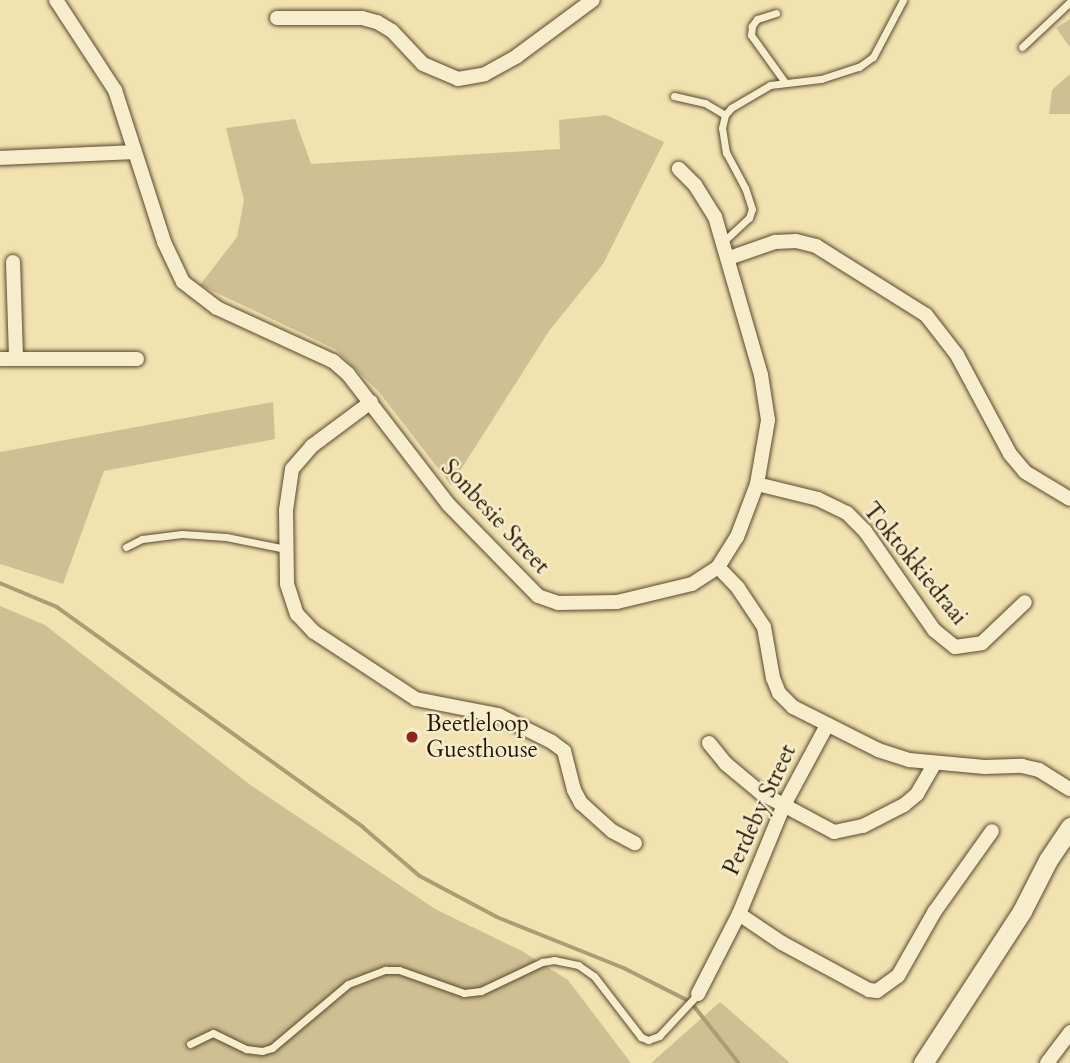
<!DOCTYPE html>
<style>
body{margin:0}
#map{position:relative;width:1070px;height:1063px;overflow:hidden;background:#f2e2b0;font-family:Cardo,serif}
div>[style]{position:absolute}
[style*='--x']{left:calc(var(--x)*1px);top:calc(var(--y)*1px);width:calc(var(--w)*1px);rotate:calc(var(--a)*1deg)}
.green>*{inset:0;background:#cfbf92}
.stream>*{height:3.5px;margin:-1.75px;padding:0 1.75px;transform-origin:1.75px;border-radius:1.75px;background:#ad9c74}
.roads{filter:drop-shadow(0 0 2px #59482c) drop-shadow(0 0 2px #59482c)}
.service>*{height:7px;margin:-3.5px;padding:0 3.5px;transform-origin:3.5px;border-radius:3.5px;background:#f7eccc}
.minor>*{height:14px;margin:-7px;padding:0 7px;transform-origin:7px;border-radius:7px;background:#f7eccc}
.secondary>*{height:19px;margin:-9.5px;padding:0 9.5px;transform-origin:9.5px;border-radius:9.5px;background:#f7eccc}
.dots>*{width:19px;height:19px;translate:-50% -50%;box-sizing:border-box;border:4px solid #f7eccc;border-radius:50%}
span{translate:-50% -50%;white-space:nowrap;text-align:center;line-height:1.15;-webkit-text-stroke:5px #f7eccc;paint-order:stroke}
.street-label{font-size:23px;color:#261500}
.poi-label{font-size:23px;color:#261500}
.left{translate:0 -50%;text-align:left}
</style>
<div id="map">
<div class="green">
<i style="clip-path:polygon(1070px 19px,1070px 47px,1056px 28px)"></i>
<i style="clip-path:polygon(1070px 74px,1070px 114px,1049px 114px,1052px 90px)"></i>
<i style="clip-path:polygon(606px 115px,664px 142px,603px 264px,549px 331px,451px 485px,379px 392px,335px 349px,200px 285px,237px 237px,244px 200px,226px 128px,295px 119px,311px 164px,560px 149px,559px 120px)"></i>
<i style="clip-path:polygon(273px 402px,275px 439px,104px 471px,63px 584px,0 564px,0 452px)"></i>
<i style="clip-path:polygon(0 606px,45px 625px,249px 784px,435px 909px,522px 951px,568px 980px,631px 1063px,0 1063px)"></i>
<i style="clip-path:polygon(720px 1002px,790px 1063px,651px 1063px)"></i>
</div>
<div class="stream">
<i style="--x:0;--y:583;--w:62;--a:22.8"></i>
<i style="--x:57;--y:607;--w:377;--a:35.7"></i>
<i style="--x:363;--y:827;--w:75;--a:40.7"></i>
<i style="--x:420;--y:876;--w:87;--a:28"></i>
<i style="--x:497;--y:917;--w:137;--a:21.9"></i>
<i style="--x:624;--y:968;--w:75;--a:26.9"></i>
<i style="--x:691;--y:1002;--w:78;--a:51.8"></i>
</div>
<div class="roads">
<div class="service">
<i style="--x:776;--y:13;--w:20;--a:162"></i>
<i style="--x:757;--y:19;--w:9;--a:126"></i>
<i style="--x:752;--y:26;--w:9;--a:96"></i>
<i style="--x:751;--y:35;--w:57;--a:54.3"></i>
<i style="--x:1022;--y:47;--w:66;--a:-43.2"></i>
<i style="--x:674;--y:96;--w:32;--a:13"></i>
<i style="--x:705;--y:103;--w:23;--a:31"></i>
<i style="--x:724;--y:241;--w:34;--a:-43"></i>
<i style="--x:749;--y:218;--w:9;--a:-72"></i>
<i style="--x:752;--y:209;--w:22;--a:-108"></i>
<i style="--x:745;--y:188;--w:40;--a:-118"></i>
<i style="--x:726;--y:153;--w:25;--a:-99"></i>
<i style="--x:722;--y:128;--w:13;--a:-77"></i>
<i style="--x:725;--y:115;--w:9;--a:-49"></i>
<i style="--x:731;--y:108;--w:45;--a:-30.5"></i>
<i style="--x:770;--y:85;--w:51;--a:-6.7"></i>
<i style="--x:821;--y:79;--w:40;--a:-18"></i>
<i style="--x:859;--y:67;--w:17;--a:-36"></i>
<i style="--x:873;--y:57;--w:64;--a:-62.2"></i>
<i style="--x:126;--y:547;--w:18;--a:-27"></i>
<i style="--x:142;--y:539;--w:40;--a:-7.1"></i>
<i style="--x:182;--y:534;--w:44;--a:3.9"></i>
<i style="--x:226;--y:537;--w:61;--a:11.3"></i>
<i style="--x:190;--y:1044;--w:25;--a:-26"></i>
<i style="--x:213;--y:1033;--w:37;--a:26"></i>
<i style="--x:246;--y:1049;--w:16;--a:7"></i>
<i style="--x:262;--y:1051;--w:10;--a:-17"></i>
<i style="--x:272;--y:1048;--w:99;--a:-40.1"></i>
<i style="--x:348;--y:984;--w:40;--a:-21"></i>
<i style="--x:385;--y:970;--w:14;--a:0"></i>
<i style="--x:399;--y:970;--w:69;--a:19.5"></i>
<i style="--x:464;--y:993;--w:17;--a:-7"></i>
<i style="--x:481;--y:991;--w:68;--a:-25.4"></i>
<i style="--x:542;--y:962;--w:12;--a:-9"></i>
<i style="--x:554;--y:960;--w:25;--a:12"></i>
<i style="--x:578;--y:965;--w:19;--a:35"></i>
<i style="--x:594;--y:976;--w:77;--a:52.4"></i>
<i style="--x:641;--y:1037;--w:8;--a:23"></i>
<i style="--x:648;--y:1040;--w:12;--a:-20"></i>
<i style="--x:659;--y:1036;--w:57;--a:-47.1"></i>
</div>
<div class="minor">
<i style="--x:56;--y:0;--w:108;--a:56.8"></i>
<i style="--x:115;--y:90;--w:160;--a:72.1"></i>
<i style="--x:164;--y:242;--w:44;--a:64.6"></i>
<i style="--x:183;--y:282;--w:43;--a:37.4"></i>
<i style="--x:217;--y:308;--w:128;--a:24.6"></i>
<i style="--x:333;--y:361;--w:20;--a:41"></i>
<i style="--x:348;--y:374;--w:165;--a:52.4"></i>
<i style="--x:449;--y:505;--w:127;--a:45.6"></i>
<i style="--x:538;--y:596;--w:21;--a:19"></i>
<i style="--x:558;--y:603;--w:59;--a:-1"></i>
<i style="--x:617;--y:602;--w:77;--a:-13.5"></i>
<i style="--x:692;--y:584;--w:31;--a:-33"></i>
<i style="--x:718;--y:567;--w:36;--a:-58"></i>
<i style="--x:737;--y:537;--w:57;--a:-69.3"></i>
<i style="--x:757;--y:484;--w:65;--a:-80.2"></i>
<i style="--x:768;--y:420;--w:46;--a:-98.8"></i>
<i style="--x:761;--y:375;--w:165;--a:-106.2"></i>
<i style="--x:715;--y:217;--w:38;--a:-122"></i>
<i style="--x:695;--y:185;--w:23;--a:-135"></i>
<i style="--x:277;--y:18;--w:85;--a:0"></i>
<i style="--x:362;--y:18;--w:16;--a:15"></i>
<i style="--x:377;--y:22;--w:17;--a:31"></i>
<i style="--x:392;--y:31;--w:45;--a:46.8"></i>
<i style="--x:423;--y:64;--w:38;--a:23"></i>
<i style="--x:458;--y:79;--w:27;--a:-10"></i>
<i style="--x:485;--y:74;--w:37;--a:-29"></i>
<i style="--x:517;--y:56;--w:94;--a:-36.4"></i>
<i style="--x:0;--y:158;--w:135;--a:-2.5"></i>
<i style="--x:729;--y:258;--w:49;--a:-19.2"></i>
<i style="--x:775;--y:242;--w:21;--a:-3"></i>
<i style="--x:796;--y:241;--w:21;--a:14"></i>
<i style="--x:816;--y:246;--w:130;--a:32.1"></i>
<i style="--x:926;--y:315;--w:51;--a:52.2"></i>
<i style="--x:957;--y:355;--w:112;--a:61.8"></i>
<i style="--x:1010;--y:454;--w:23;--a:50"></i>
<i style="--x:1025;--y:472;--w:52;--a:31"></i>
<i style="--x:13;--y:262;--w:96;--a:88.2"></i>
<i style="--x:0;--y:359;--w:137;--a:0"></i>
<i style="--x:371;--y:402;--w:74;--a:143.3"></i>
<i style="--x:312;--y:446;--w:30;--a:131"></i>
<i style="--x:292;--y:469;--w:41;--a:98.3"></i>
<i style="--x:286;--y:510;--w:74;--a:89.2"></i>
<i style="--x:287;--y:584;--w:32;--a:72"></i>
<i style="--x:297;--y:614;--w:25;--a:47"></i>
<i style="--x:314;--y:632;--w:122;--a:33.3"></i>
<i style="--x:416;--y:699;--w:84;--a:11"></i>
<i style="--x:498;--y:715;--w:60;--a:26.6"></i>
<i style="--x:552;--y:742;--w:15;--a:37"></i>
<i style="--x:564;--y:751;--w:40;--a:75.6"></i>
<i style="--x:574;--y:790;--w:15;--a:62"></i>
<i style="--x:581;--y:803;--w:42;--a:42.1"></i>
<i style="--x:612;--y:831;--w:26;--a:28"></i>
<i style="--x:757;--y:484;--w:63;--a:13.8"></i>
<i style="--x:818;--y:499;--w:32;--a:26"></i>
<i style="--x:847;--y:513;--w:25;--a:45"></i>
<i style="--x:865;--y:531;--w:121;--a:55.1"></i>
<i style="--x:934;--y:630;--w:27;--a:39"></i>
<i style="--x:955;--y:647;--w:27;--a:-8"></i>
<i style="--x:982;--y:643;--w:59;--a:-43.6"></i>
<i style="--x:718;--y:567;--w:29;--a:46"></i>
<i style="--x:738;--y:588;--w:47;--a:56.3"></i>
<i style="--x:764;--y:627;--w:52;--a:80"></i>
<i style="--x:773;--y:678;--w:16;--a:68"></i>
<i style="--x:779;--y:693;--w:20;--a:45"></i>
<i style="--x:793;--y:707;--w:95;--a:26.8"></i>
<i style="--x:878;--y:750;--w:33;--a:18"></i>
<i style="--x:909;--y:760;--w:76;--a:5.3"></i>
<i style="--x:985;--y:767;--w:37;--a:-2"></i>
<i style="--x:1022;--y:766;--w:17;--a:13"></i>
<i style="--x:1039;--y:770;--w:36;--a:32"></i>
<i style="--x:709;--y:743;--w:26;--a:51"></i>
<i style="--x:725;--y:763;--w:47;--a:39.8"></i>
<i style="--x:761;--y:793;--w:83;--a:28.1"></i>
<i style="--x:834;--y:832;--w:30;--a:-12"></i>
<i style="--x:863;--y:826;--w:46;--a:-27.1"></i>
<i style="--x:904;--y:805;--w:17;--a:-40"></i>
<i style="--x:917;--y:794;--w:36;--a:-60"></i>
<i style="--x:739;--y:914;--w:52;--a:34"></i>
<i style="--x:782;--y:943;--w:99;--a:28.4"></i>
<i style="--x:869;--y:990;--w:8;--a:7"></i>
<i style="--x:877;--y:991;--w:26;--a:-36"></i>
<i style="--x:898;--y:976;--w:75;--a:-60.4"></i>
<i style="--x:935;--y:911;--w:98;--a:-54.5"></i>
<i style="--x:698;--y:994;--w:90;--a:-62.9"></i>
<i style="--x:739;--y:914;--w:116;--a:-67.6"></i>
<i style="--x:783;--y:807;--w:91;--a:-61.7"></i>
<i style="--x:1047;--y:1063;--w:39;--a:-53"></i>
</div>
<div class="secondary">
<i style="--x:923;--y:1063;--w:181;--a:-56.9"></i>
<i style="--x:1022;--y:911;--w:57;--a:-63"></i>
<i style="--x:1048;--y:860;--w:40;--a:-56"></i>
</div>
</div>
<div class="dots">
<i style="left:412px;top:737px;background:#8f2418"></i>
</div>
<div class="street-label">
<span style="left:495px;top:517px;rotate:47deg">Sonbesie Street</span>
<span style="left:915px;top:564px;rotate:51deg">Toktokkiedraai</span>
<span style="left:760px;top:810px;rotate:-65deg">Perdeby Street</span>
</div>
<div class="poi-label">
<span class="left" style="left:426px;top:737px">Beetleloop<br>Guesthouse</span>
</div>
</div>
